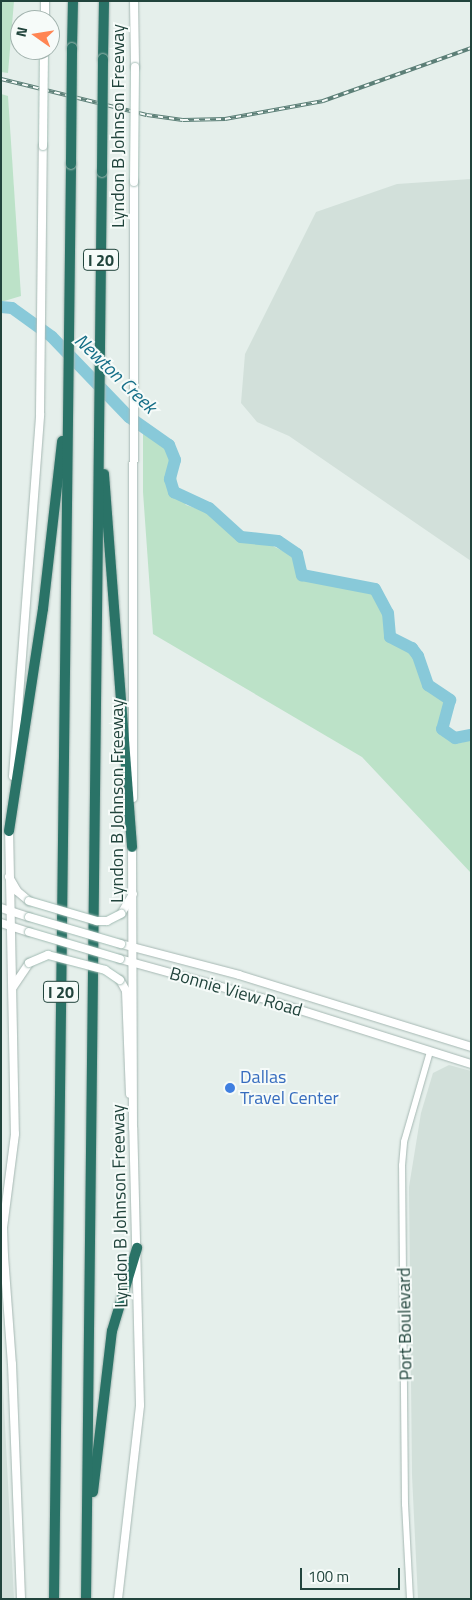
<!DOCTYPE html>
<style>
body{margin:0}
#map{position:relative;width:472px;height:1600px;overflow:hidden;background:#e5efeb;font-family:"Titillium Web",sans-serif}
div>[style]{position:absolute}
[style*='--x']{left:calc(var(--x)*1px);top:calc(var(--y)*1px);width:calc(var(--w)*1px);rotate:calc(var(--a)*1deg)}
.built>*{inset:0;background:#d2e0da}
.green>*{inset:0;background:#bce2c8}
.river>*{height:12px;margin:-6px;padding:0 6px;transform-origin:6px;border-radius:6px;background:#88c9d9}
.roads{filter:drop-shadow(0 0 1px #a6b8b3) drop-shadow(0 0 1px #a6b8b3)}
.street>*{height:5.5px;margin:-2.75px;padding:0 2.75px;transform-origin:2.75px;border-radius:2.75px;background:#fff}
.secondary>*{height:8px;margin:-4px;padding:0 4px;transform-origin:4px;border-radius:4px;background:#fff}
.highway>*{height:10px;margin:-5px;padding:0 5px;transform-origin:5px;border-radius:5px;background:#2a7367}
.rail>*{height:4px;margin-top:-2px;transform-origin:0;background:repeating-linear-gradient(90deg,#f6fbf9 0 5.5px,#5c7f77 0 11px);box-sizing:border-box;border-block:1px solid #5c7f77}
.bridges{filter:drop-shadow(0 0 1px #a2bcb4) drop-shadow(0 0 1px #a2bcb4)}
.secondary-bridge>*{height:8px;margin:-4px;padding:0 4px;transform-origin:4px;border-radius:4px;background:#fff}
.highway-bridge>*{height:10px;margin:-5px;padding:0 5px;transform-origin:5px;border-radius:5px;background:#2a7367}
.dots>*{width:14px;height:14px;translate:-50% -50%;box-sizing:border-box;border:2px solid #f6fbf9;border-radius:50%}
span{translate:-50% -50%;white-space:nowrap;text-align:center;line-height:1.15;-webkit-text-stroke:4px #f6fbf9;paint-order:stroke}
.shield-label span{padding:1px 4px;background:#f6fbf9;border:1px solid;border-radius:4px;-webkit-text-stroke-width:0}
.shield-label{font-size:16px;color:#21443c;font-weight:700}
.street-label{font-size:18px;color:#21443c}
.shop-label{font-size:18px;color:#366cbe}
.left{translate:0 -50%;text-align:left}
.water-label{font-size:19px;color:#146e87;font-style:italic}
.frame{position:absolute;inset:0;border:2px solid #21443c;pointer-events:none}
.north{position:absolute;left:10px;top:10px;width:50px;height:50px;box-sizing:border-box;background:#f6fbf9;border:1px solid #a1b2ad;border-radius:50%;rotate:283deg;font-size:14px;font-weight:700;line-height:20px;text-align:center;color:#21443c}
.north::after{content:'';display:block;margin:auto;width:18px;height:22px;background:#ff8553;clip-path:polygon(50% 0,100% 100%,50% 72%,0 100%)}
.scale{position:absolute;left:300px;top:1568px;width:100px;height:22px;box-sizing:border-box;border:2px solid #21443c;border-top:0;padding-left:6px;font-size:15px;line-height:18px;white-space:nowrap;color:#21443c;-webkit-text-stroke:4px #f6fbf9;paint-order:stroke}
</style>
<div id="map">
<div class="built">
<i style="clip-path:polygon(471px 179px,471px 561px,289px 436px,257px 422px,241px 403px,245px 354px,316px 212px,397px 184px)"></i>
<i style="clip-path:polygon(449px 1065px,471px 1071px,471px 1599px,418px 1599px,412px 1475px,409px 1187px,421px 1113px,433px 1073px)"></i>
<i style="clip-path:polygon(1px 1349px,14px 1599px,1px 1599px)"></i>
</div>
<div class="green">
<i style="clip-path:polygon(1px 1px,14px 1px,8px 73px,1px 72px)"></i>
<i style="clip-path:polygon(1px 94px,8px 96px,21px 296px,1px 302px)"></i>
<i style="clip-path:polygon(143px 428px,176px 451px,179px 465px,176px 473px,177px 492px,186px 505px,216px 515px,242px 540px,267px 543px,301px 560px,306px 579px,342px 588px,358px 586px,376px 592px,391px 614px,389px 637px,415px 654px,426px 689px,450px 702px,452px 713px,443px 729px,445px 737px,456px 744px,471px 740px,471px 873px,362px 757px,153px 634px,143px 492px)"></i>
</div>
<div class="river">
<i style="--x:1;--y:307;--w:11;--a:5"></i>
<i style="--x:12;--y:308;--w:49;--a:35.9"></i>
<i style="--x:52;--y:337;--w:111;--a:46.1"></i>
<i style="--x:129;--y:417;--w:49;--a:35"></i>
<i style="--x:169;--y:445;--w:16;--a:68"></i>
<i style="--x:175;--y:460;--w:20;--a:105"></i>
<i style="--x:170;--y:479;--w:14;--a:73"></i>
<i style="--x:174;--y:492;--w:38;--a:25"></i>
<i style="--x:209;--y:508;--w:43;--a:42.2"></i>
<i style="--x:241;--y:537;--w:37;--a:6"></i>
<i style="--x:278;--y:541;--w:23;--a:34"></i>
<i style="--x:297;--y:554;--w:22;--a:77"></i>
<i style="--x:302;--y:575;--w:74;--a:10.9"></i>
<i style="--x:375;--y:589;--w:27;--a:62"></i>
<i style="--x:388;--y:613;--w:24;--a:85"></i>
<i style="--x:390;--y:637;--w:25;--a:27"></i>
<i style="--x:412;--y:648;--w:10;--a:53"></i>
<i style="--x:418;--y:656;--w:31;--a:71"></i>
<i style="--x:428;--y:685;--w:27;--a:34"></i>
<i style="--x:450;--y:700;--w:30;--a:105"></i>
<i style="--x:442;--y:729;--w:16;--a:35"></i>
<i style="--x:455;--y:738;--w:16;--a:-11"></i>
</div>
<div class="roads">
<div class="street">
<i style="--x:410;--y:1599;--w:94;--a:-93"></i>
<i style="--x:405;--y:1505;--w:339;--a:-90.5"></i>
<i style="--x:402;--y:1166;--w:24;--a:-85"></i>
<i style="--x:404;--y:1142;--w:94;--a:-73.9"></i>
</div>
<div class="secondary">
<i style="--x:134;--y:1;--w:66;--a:89.1"></i>
<i style="--x:45;--y:20;--w:19;--a:-90"></i>
<i style="--x:13;--y:776;--w:363;--a:-85.7"></i>
<i style="--x:40;--y:414;--w:268;--a:-89.4"></i>
<i style="--x:133;--y:798;--w:616;--a:-89.91"></i>
<i style="--x:9;--y:827;--w:307;--a:88.9"></i>
<i style="--x:15;--y:1134;--w:95;--a:97.3"></i>
<i style="--x:3;--y:1228;--w:28;--a:88"></i>
<i style="--x:4;--y:1256;--w:108;--a:85.8"></i>
<i style="--x:12;--y:1364;--w:235;--a:87.8"></i>
<i style="--x:9;--y:877;--w:16;--a:60"></i>
<i style="--x:17;--y:891;--w:16;--a:40"></i>
<i style="--x:1;--y:908;--w:29;--a:18"></i>
<i style="--x:121;--y:914;--w:23;--a:-59"></i>
<i style="--x:1;--y:923;--w:29;--a:18"></i>
<i style="--x:121;--y:944;--w:122;--a:14.7"></i>
<i style="--x:239;--y:975;--w:243;--a:17.2"></i>
<i style="--x:120;--y:959;--w:150;--a:15.4"></i>
<i style="--x:265;--y:999;--w:216;--a:17.5"></i>
<i style="--x:120;--y:980;--w:13;--a:61"></i>
<i style="--x:126;--y:991;--w:103;--a:87.8"></i>
<i style="--x:13;--y:987;--w:29;--a:-56"></i>
<i style="--x:118;--y:1599;--w:195;--a:-83.5"></i>
<i style="--x:140;--y:1405;--w:277;--a:-91.4"></i>
<i style="--x:133;--y:1128;--w:286;--a:-90.2"></i>
</div>
<div class="highway">
<i style="--x:72;--y:48;--w:47;--a:-88.8"></i>
<i style="--x:103;--y:59;--w:58;--a:-89"></i>
<i style="--x:104;--y:474;--w:374;--a:85.7"></i>
<i style="--x:9;--y:831;--w:225;--a:-81.3"></i>
<i style="--x:43;--y:609;--w:169;--a:-83.5"></i>
<i style="--x:93;--y:1492;--w:162;--a:-83.3"></i>
<i style="--x:112;--y:1331;--w:87;--a:-73.2"></i>
<i style="--x:54;--y:1599;--w:1435;--a:-89.32"></i>
<i style="--x:86;--y:1599;--w:1427;--a:-89.36"></i>
</div>
</div>
<div class="rail">
<i style="--x:1;--y:79;--w:150;--a:13.9"></i>
<i style="--x:147;--y:115;--w:36;--a:8"></i>
<i style="--x:183;--y:120;--w:42;--a:-1.4"></i>
<i style="--x:225;--y:119;--w:100;--a:-10.4"></i>
<i style="--x:323;--y:101;--w:157;--a:-19.7"></i>
</div>
<div class="bridges">
<div class="secondary-bridge">
<i style="--x:43;--y:146;--w:96;--a:-89.4"></i>
<i style="--x:134;--y:182;--w:115;--a:-89.5"></i>
<i style="--x:29;--y:901;--w:71;--a:16.4"></i>
<i style="--x:97;--y:921;--w:10;--a:0"></i>
<i style="--x:107;--y:921;--w:16;--a:-27"></i>
<i style="--x:29;--y:917;--w:96;--a:16.4"></i>
<i style="--x:29;--y:932;--w:95;--a:16.5"></i>
<i style="--x:29;--y:963;--w:21;--a:-23"></i>
<i style="--x:48;--y:955;--w:59;--a:14.7"></i>
<i style="--x:105;--y:970;--w:18;--a:34"></i>
</div>
<div class="highway-bridge">
<i style="--x:71;--y:164;--w:116;--a:-89.5"></i>
<i style="--x:102;--y:172;--w:113;--a:-89.5"></i>
</div>
</div>
<div class="dots">
<i style="left:230px;top:1088px;background:#3f7fe0"></i>
</div>
<div class="shield-label">
<span style="left:101px;top:260px">I 20</span>
<span style="left:61px;top:992px">I 20</span>
</div>
<div class="street-label">
<span style="left:118px;top:126px;rotate:-90deg">Lyndon B Johnson Freeway</span>
<span style="left:117px;top:801px;rotate:-90deg">Lyndon B Johnson Freeway</span>
<span style="left:236px;top:992px;rotate:16deg">Bonnie View Road</span>
<span style="left:120px;top:1206px;rotate:-91deg">Lyndon B Johnson Freeway</span>
<span style="left:405px;top:1324px;rotate:-91deg">Port Boulevard</span>
</div>
<div class="shop-label">
<span class="left" style="left:240px;top:1088px">Dallas<br>Travel Center</span>
</div>
<div class="water-label">
<span style="left:116px;top:373px;rotate:44deg">Newton Creek</span>
</div>
<div class="frame"></div>
<div class="north">N</div>
<div class="scale">100 m</div>
</div>
